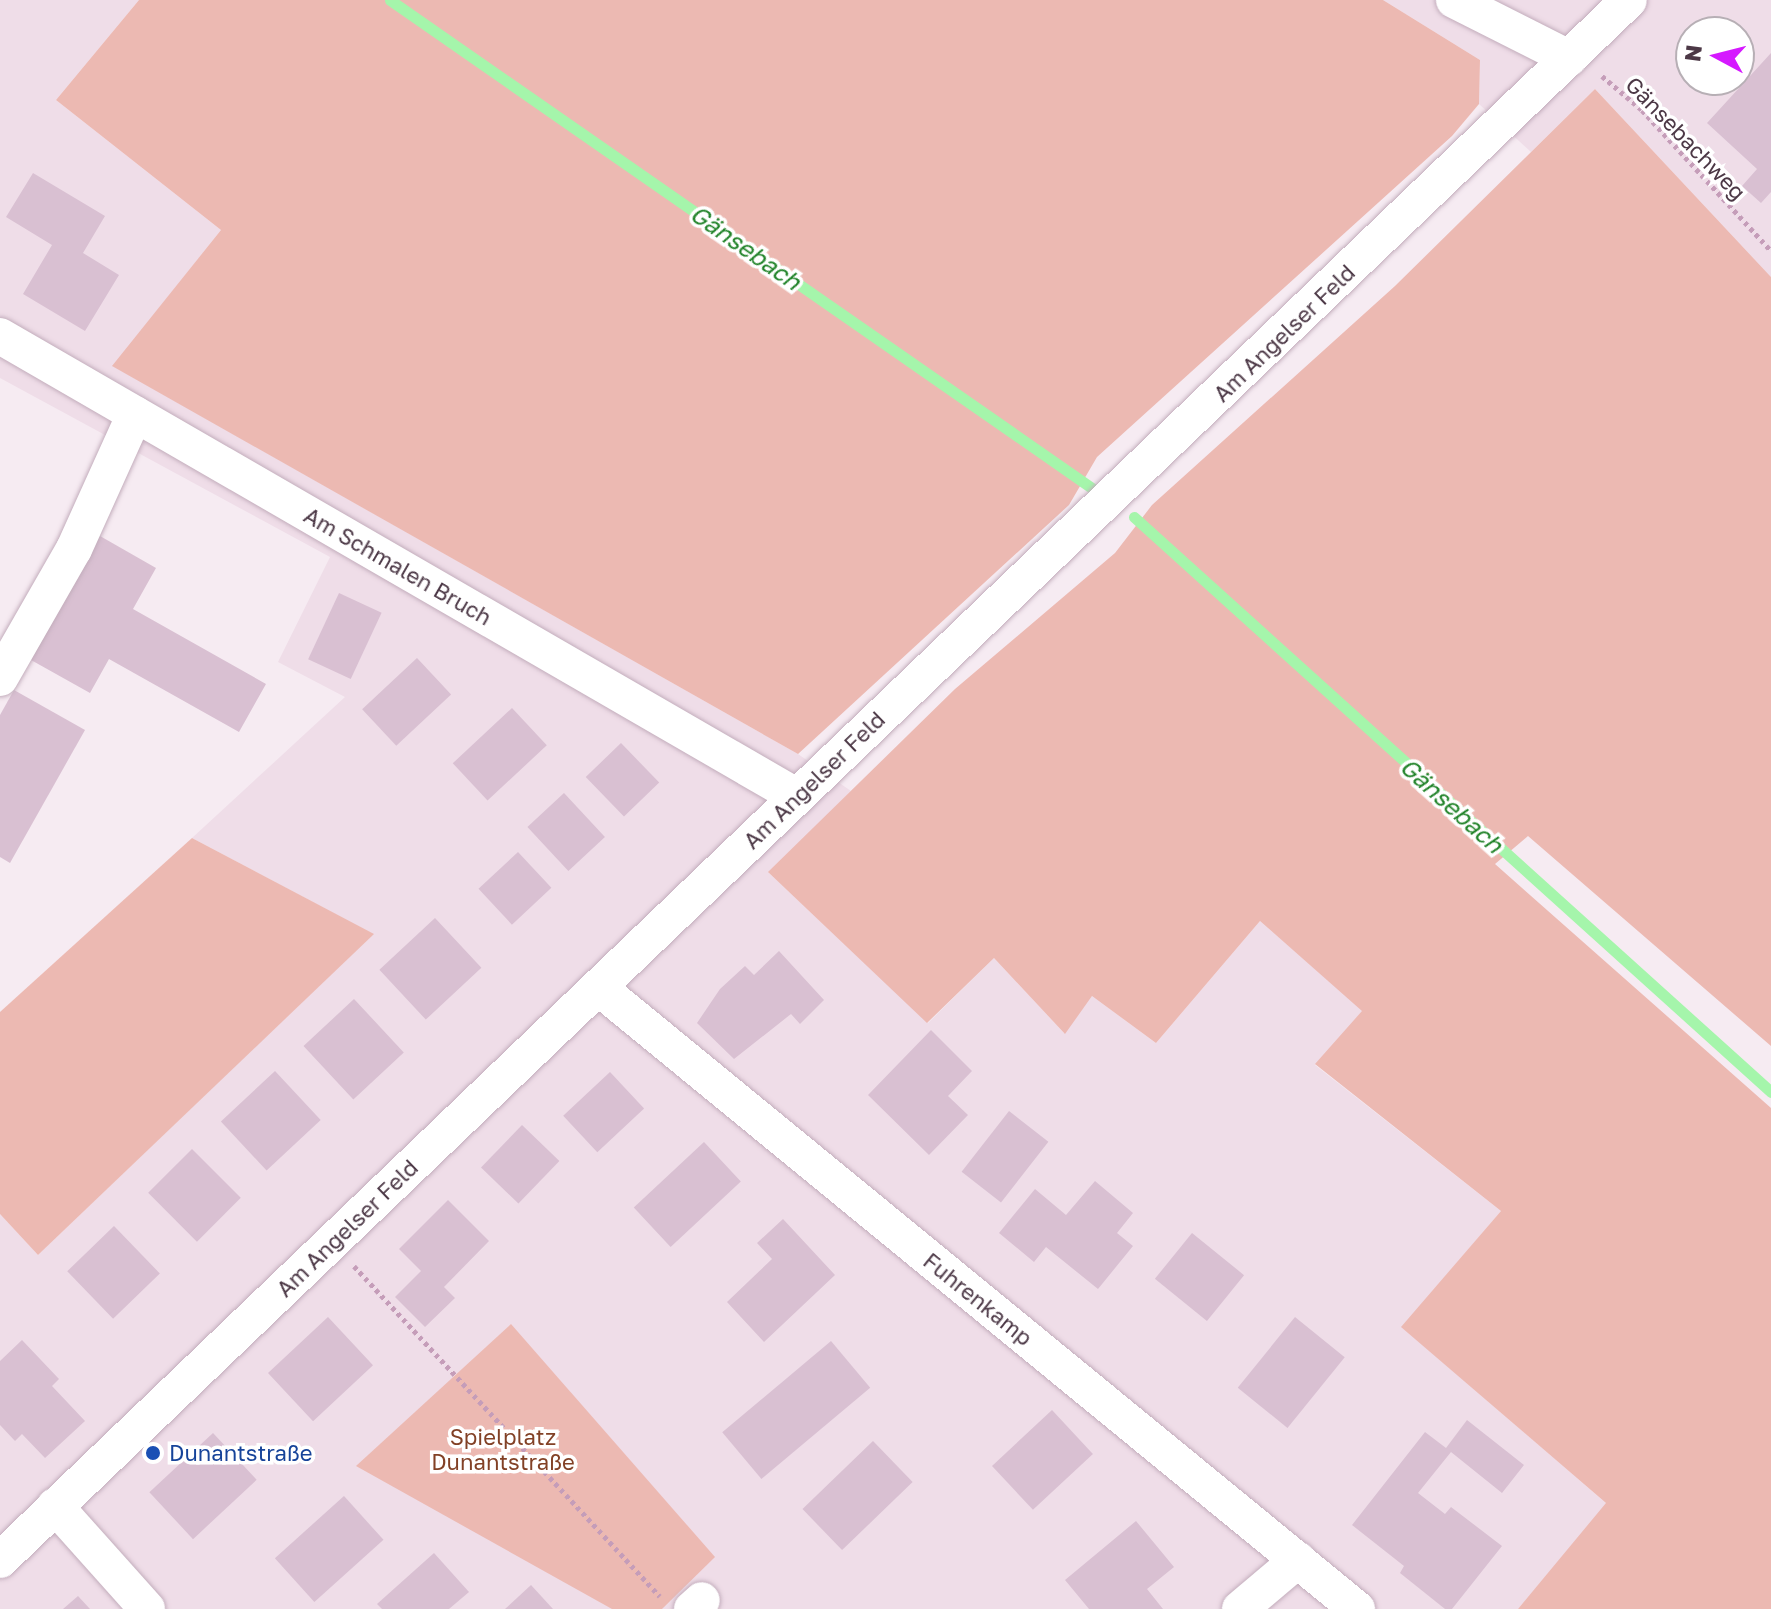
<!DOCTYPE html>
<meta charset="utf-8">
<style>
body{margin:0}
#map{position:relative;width:1771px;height:1609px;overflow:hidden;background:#f6ebf2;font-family:"Golos Text",sans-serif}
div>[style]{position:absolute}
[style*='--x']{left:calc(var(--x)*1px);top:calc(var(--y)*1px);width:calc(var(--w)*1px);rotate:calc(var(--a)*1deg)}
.residential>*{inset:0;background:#efdde8}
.green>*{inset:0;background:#ecb9b2}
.stream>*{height:11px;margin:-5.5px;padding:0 5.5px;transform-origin:5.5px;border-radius:5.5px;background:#a5f5ab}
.building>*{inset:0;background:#d9c0d2;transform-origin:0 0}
.path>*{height:5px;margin-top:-2.5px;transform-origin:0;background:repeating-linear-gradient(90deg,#c59db9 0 4px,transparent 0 8px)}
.roads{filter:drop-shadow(0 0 2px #c3adbc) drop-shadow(0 0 2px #c3adbc)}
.minor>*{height:36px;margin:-18px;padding:0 18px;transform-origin:18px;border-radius:18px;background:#fff}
.dots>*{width:22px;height:22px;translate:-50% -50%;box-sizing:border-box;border:4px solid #fff;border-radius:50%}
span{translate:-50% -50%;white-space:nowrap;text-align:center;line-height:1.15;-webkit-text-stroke:7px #fff;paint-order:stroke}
.street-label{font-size:22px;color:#4c3846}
.park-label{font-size:22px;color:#824126}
.transit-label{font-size:22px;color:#164399}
.left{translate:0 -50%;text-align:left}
.water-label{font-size:24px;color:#218329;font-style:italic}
.north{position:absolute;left:1675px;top:16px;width:80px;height:80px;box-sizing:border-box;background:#fff;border:2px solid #b7afb5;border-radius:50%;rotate:277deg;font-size:22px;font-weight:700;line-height:32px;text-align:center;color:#4c3846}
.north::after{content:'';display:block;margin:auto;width:28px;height:36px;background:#d519ff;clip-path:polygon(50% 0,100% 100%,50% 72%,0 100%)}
</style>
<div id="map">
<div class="residential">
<i style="clip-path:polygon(0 0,139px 0,56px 100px,221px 230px,113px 366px,798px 754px,851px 791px,769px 873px,928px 1023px,994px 958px,1064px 1033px,1092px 996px,1156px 1043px,1260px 921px,1363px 1011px,1315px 1065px,1501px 1211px,1402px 1327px,1607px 1504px,1518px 1609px,0 1609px,0 1214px,38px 1255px,373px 934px,192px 838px,345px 697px,278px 662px,330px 557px,0 378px)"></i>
<i style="clip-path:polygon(evenodd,1383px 0,1771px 0,1771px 277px,1595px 89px,1531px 152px,1479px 104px,1480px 60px,1383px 0,1691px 32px,1739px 32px,1739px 80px,1691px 80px,1691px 32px)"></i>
</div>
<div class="green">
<i style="clip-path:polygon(139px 0,1383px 0,1480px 60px,1479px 104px,1452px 136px,1097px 457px,1069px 505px,798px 754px,112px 366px,221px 230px,56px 100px)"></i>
<i style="clip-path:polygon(1595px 89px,1771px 277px,1771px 1046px,1528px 836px,1495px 864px,1771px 1108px,1771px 1609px,1518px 1609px,1606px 1503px,1401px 1327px,1501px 1211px,1315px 1064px,1362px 1011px,1260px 921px,1156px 1043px,1092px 996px,1065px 1034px,994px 958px,927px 1023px,768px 872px,955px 689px,1115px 553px,1152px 505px,1395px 286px)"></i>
<i style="clip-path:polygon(192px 838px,374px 934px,38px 1255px,0 1214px,0 1012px)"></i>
<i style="clip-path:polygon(511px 1324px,715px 1557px,662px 1609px,612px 1609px,356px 1466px)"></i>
</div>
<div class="stream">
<i style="--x:390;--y:0;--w:867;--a:34.81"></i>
<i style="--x:1134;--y:517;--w:858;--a:42.07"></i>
</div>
<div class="building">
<i style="clip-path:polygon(1771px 53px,1771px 192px,1761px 203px,1742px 186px,1757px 169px,1707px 123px)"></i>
<i style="clip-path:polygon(33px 173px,105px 216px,83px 253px,119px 275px,85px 331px,23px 294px,52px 245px,6px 217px)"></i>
<i style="clip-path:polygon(100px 536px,156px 568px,133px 609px,266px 684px,239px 732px,109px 659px,90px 693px,31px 660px)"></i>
<i style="left:339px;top:593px;width:47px;height:73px;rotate:25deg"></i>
<i style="left:417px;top:658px;width:50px;height:75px;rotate:47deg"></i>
<i style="clip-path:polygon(14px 690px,85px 730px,10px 863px,0 857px,0 715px)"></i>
<i style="left:512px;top:708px;width:51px;height:81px;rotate:47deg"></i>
<i style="left:621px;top:743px;width:55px;height:49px;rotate:46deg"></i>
<i style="left:564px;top:793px;width:60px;height:50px;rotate:47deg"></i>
<i style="left:518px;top:852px;width:49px;height:54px;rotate:47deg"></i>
<i style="left:435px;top:918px;width:68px;height:76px;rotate:47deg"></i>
<i style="clip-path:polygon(779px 951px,824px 1000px,800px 1024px,791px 1014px,734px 1059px,697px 1023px,720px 989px,745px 966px,754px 975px)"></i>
<i style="left:354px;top:999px;width:73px;height:69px;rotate:47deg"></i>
<i style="clip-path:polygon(931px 1030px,972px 1071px,948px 1096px,968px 1115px,929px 1155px,868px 1095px)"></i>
<i style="left:275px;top:1071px;width:67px;height:74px;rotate:47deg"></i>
<i style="left:610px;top:1072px;width:50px;height:64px;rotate:47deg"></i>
<i style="left:1009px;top:1111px;width:50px;height:77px;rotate:38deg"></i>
<i style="left:522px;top:1125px;width:52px;height:59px;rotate:44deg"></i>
<i style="left:704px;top:1142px;width:54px;height:96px;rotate:47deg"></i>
<i style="left:192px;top:1149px;width:69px;height:62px;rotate:45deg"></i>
<i style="clip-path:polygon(1095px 1181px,1133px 1213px,1117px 1233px,1133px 1246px,1098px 1289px,1046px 1247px,1034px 1262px,999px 1233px,1035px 1189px,1066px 1215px)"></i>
<i style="clip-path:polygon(448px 1200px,489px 1241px,444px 1287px,455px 1298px,425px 1327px,395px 1297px,421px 1271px,399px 1249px)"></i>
<i style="clip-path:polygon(783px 1219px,835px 1275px,764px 1342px,727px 1302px,772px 1259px,757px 1243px)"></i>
<i style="left:114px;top:1226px;width:66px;height:65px;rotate:46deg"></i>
<i style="left:1192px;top:1233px;width:67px;height:59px;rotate:39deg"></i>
<i style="left:328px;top:1317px;width:66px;height:82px;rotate:47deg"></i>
<i style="left:1295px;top:1317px;width:64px;height:91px;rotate:39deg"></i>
<i style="clip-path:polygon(22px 1340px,59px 1379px,52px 1386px,85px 1421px,45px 1458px,22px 1434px,15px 1441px,0 1425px,0 1361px)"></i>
<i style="left:831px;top:1341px;width:61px;height:142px;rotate:50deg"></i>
<i style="left:1052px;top:1410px;width:60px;height:82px;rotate:47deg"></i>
<i style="clip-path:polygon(1467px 1420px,1524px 1465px,1502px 1493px,1451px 1452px,1418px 1493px,1445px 1514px,1451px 1507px,1502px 1546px,1452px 1609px,1445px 1609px,1400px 1573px,1404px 1566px,1352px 1525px,1425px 1432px,1446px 1448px)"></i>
<i style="left:213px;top:1433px;width:64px;height:87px;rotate:47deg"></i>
<i style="left:873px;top:1441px;width:57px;height:98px;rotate:46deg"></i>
<i style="left:344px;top:1496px;width:59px;height:93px;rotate:48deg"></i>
<i style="clip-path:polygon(1136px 1521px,1174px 1567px,1147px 1589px,1163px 1609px,1089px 1609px,1065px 1580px)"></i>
<i style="clip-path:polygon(434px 1553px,469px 1592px,449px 1609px,382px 1609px,377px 1604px)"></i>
<i style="clip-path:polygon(531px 1585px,553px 1609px,505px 1609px)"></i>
<i style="clip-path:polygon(78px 1596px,90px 1609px,63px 1609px)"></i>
</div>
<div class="path">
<i style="--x:1602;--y:76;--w:52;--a:40.4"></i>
<i style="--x:1642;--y:110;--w:191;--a:47.5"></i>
<i style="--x:354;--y:1266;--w:450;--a:47.2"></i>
</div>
<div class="roads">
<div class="minor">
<i style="--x:1454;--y:0;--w:129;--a:26.8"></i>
<i style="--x:0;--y:336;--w:919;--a:30.02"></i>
<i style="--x:0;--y:678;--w:149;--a:-60.2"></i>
<i style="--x:74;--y:549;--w:148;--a:-65.7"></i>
<i style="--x:599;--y:988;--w:980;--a:39.33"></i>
<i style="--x:55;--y:1506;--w:138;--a:48.2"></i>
<i style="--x:0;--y:1560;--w:2255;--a:-43.76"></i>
<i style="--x:692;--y:1609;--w:13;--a:-42"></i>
<i style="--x:1240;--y:1609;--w:76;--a:-40.2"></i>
</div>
</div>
<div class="dots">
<i style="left:153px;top:1453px;background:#1a4fb4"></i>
</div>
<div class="street-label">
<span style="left:1686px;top:138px;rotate:46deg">Gänsebachweg</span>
<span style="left:1284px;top:333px;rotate:-44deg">Am Angelser Feld</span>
<span style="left:398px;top:566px;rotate:30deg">Am Schmalen Bruch</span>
<span style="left:814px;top:780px;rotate:-44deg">Am Angelser Feld</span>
<span style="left:347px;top:1228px;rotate:-44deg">Am Angelser Feld</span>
<span style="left:978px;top:1299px;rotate:39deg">Fuhrenkamp</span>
</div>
<div class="park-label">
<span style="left:503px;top:1449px">Spielplatz<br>Dunantstraße</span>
</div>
<div class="transit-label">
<span class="left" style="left:169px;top:1453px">Dunantstraße</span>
</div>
<div class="water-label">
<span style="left:746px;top:247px;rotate:35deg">Gänsebach</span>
<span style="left:1452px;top:805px;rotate:42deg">Gänsebach</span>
</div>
<div class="north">N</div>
</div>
